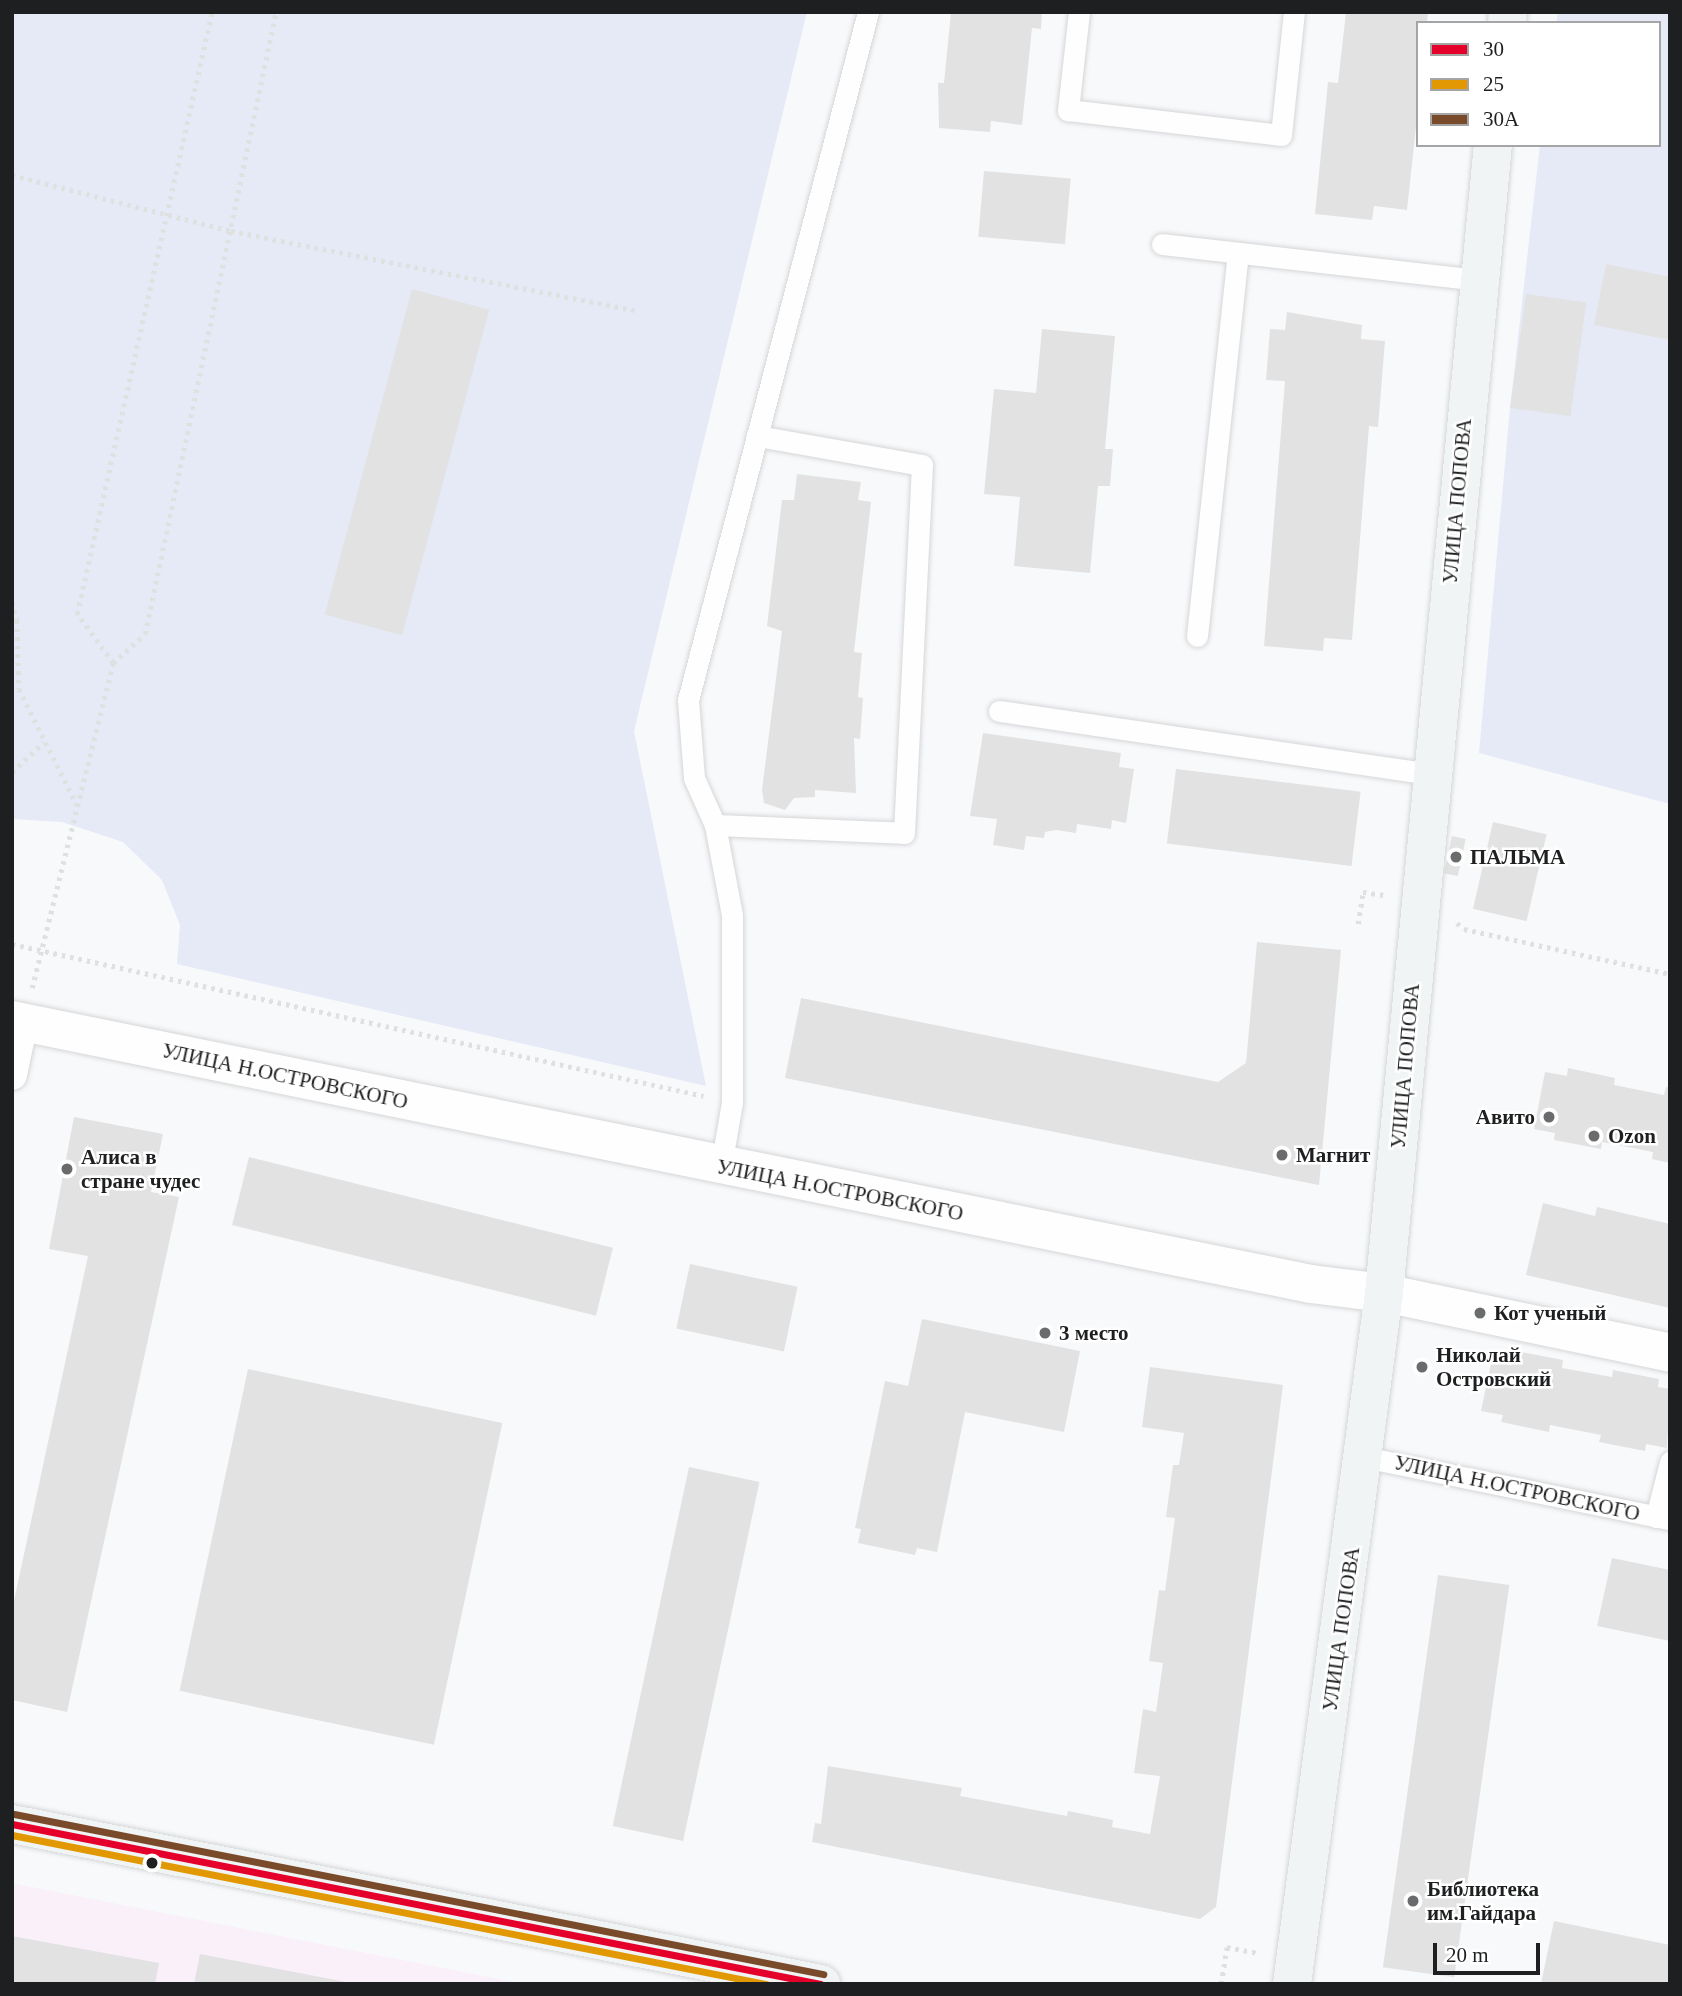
<!DOCTYPE html>
<meta charset="utf-8">
<style>
body{margin:0}
#map{position:relative;width:1682px;height:1996px;overflow:hidden;background:#f8f9fb;font-family:Georgia,serif}
div>[style]{position:absolute}
[style*='--x']{left:calc(var(--x)*1px);top:calc(var(--y)*1px);width:calc(var(--w)*1px);rotate:calc(var(--a)*1deg)}
.commercial>*{inset:0;background:#faf0f9}
.green>*{inset:0;background:#e5eaf6}
.building>*{inset:0;background:#e2e2e2;transform-origin:0 0}
.path>*{height:4.5px;margin-top:-2.25px;transform-origin:0;background:repeating-linear-gradient(90deg,#dfe0e0 0 3.5px,transparent 0 8.5px)}
.roads{filter:drop-shadow(0 0 2px #d5d6d7) drop-shadow(0 0 2px #d5d6d7)}
.service>*{height:21px;margin:-10.5px;padding:0 10.5px;transform-origin:10.5px;border-radius:10.5px;background:#fefefe}
.pedestrian>*{height:30px;margin:-15px;padding:0 15px;transform-origin:15px;border-radius:15px;background:#fefefe}
.minor>*{height:38px;margin:-19px;padding:0 19px;transform-origin:19px;border-radius:19px;background:#fefefe}
.secondary>*{height:38px;margin:-19px;padding:0 19px;transform-origin:19px;border-radius:19px;background:#f0f4f4}
.bus-1>*{height:7px;margin:-3.5px;padding:0 3.5px;transform-origin:3.5px;border-radius:3.5px;background:#e4002b}
.bus-2>*{height:7px;margin:-3.5px;padding:0 3.5px;transform-origin:3.5px;border-radius:3.5px;background:#e19803}
.bus-3>*{height:7px;margin:-3.5px;padding:0 3.5px;transform-origin:3.5px;border-radius:3.5px;background:#7a4b2a}
.dots>*{width:19px;height:19px;translate:-50% -50%;box-sizing:border-box;border:4px solid #fff;border-radius:50%}
span{translate:-50% -50%;white-space:nowrap;text-align:center;line-height:1.15;-webkit-text-stroke:5px #fff;paint-order:stroke}
.street-label{font-size:21px;color:#1e1f20}
.poi-label{font-size:21px;color:#1e1f20;font-weight:700}
.left{translate:0 -50%;text-align:left}
.right{translate:-100% -50%;text-align:right}
.frame{position:absolute;inset:0;border:14px solid #1e1f20;pointer-events:none}
.legend{position:absolute;left:1416px;top:21px;width:245px;height:126px;box-sizing:border-box;background:#fff;border:2px solid #a5a5a6;margin:0;padding:9px 12px;list-style:none;font-size:21px;color:#1e1f20}
.legend li{display:flex;align-items:center;gap:14px;height:35px}
.legend b{width:35px;border:2px solid #a5a5a6}
.scale{position:absolute;left:1433px;top:1943px;width:107px;height:32px;box-sizing:border-box;border:4px solid #1e1f20;border-top:0;padding-left:9px;font-size:21px;line-height:24px;white-space:nowrap;color:#1e1f20;-webkit-text-stroke:5px #fff;paint-order:stroke}
</style>
<div id="map">
<div class="commercial">
<i style="clip-path:polygon(12px 1883px,524px 1984px,12px 1984px)"></i>
</div>
<div class="green">
<i style="clip-path:polygon(12px 12px,807px 12px,634px 731px,706px 1086px,177px 964px,180px 925px,162px 880px,123px 842px,62px 822px,12px 819px)"></i>
<i style="clip-path:polygon(1558px 12px,1670px 12px,1670px 804px,1479px 753px,1510px 408px,1540px 145px,1659px 145px,1659px 23px,1556px 23px)"></i>
</div>
<div class="building">
<i style="clip-path:polygon(951px 12px,1042px 12px,1041px 29px,1032px 28px,1022px 125px,991px 121px,990px 132px,939px 128px,938px 83px,944px 83px)"></i>
<i style="clip-path:polygon(1346px 12px,1428px 12px,1427px 23px,1418px 23px,1418px 108px,1407px 210px,1374px 206px,1372px 220px,1315px 214px,1328px 82px,1338px 83px)"></i>
<i style="left:984px;top:171px;width:87px;height:66px;rotate:5deg"></i>
<i style="clip-path:polygon(1606px 264px,1670px 277px,1670px 340px,1594px 325px)"></i>
<i style="left:412px;top:289px;width:80px;height:337px;rotate:15deg"></i>
<i style="left:1526px;top:294px;width:61px;height:115px;rotate:8deg"></i>
<i style="clip-path:polygon(1287px 312px,1362px 325px,1361px 339px,1385px 341px,1378px 427px,1369px 426px,1352px 640px,1324px 638px,1323px 651px,1264px 646px,1285px 381px,1266px 380px,1270px 329px,1285px 330px)"></i>
<i style="clip-path:polygon(1042px 329px,1115px 336px,1105px 449px,1113px 449px,1110px 486px,1098px 486px,1090px 573px,1014px 566px,1020px 497px,984px 494px,994px 389px,1036px 393px)"></i>
<i style="clip-path:polygon(797px 474px,861px 482px,858px 500px,871px 502px,854px 652px,862px 653px,858px 697px,863px 698px,860px 739px,854px 738px,856px 793px,815px 790px,815px 797px,794px 798px,785px 810px,764px 803px,762px 790px,782px 631px,767px 626px,782px 500px,794px 500px)"></i>
<i style="clip-path:polygon(983px 733px,1121px 753px,1119px 767px,1134px 769px,1126px 823px,1112px 820px,1111px 829px,1077px 824px,1076px 833px,1056px 830px,1045px 832px,1044px 838px,1026px 836px,1024px 850px,993px 845px,997px 819px,970px 816px)"></i>
<i style="left:1176px;top:769px;width:186px;height:75px;rotate:7deg"></i>
<i style="left:1493px;top:822px;width:55px;height:89px;rotate:13deg"></i>
<i style="left:1452px;top:836px;width:14px;height:38px;rotate:12deg"></i>
<i style="clip-path:polygon(1257px 942px,1341px 950px,1319px 1185px,785px 1078px,801px 998px,1218px 1082px,1246px 1063px)"></i>
<i style="clip-path:polygon(1568px 1068px,1615px 1078px,1614px 1085px,1664px 1095px,1666px 1087px,1670px 1088px,1670px 1163px,1652px 1159px,1653px 1152px,1602px 1142px,1601px 1149px,1554px 1140px,1555px 1133px,1534px 1129px,1545px 1072px,1567px 1076px)"></i>
<i style="clip-path:polygon(74px 1117px,163px 1134px,151px 1192px,179px 1197px,67px 1712px,12px 1700px,12px 1610px,88px 1256px,49px 1249px)"></i>
<i style="left:249px;top:1157px;width:375px;height:70px;rotate:14deg"></i>
<i style="clip-path:polygon(1543px 1203px,1595px 1216px,1597px 1207px,1670px 1224px,1670px 1308px,1526px 1275px)"></i>
<i style="left:690px;top:1264px;width:110px;height:66px;rotate:12deg"></i>
<i style="clip-path:polygon(922px 1319px,1080px 1351px,1064px 1432px,965px 1412px,937px 1552px,917px 1548px,915px 1555px,858px 1543px,861px 1529px,855px 1528px,885px 1381px,908px 1386px)"></i>
<i style="clip-path:polygon(1516px 1351px,1563px 1360px,1562px 1368px,1612px 1377px,1613px 1370px,1659px 1379px,1658px 1387px,1670px 1389px,1667px 1448px,1646px 1444px,1645px 1451px,1599px 1442px,1601px 1435px,1550px 1425px,1549px 1432px,1501px 1422px,1503px 1415px,1481px 1411px,1493px 1354px,1514px 1358px)"></i>
<i style="clip-path:polygon(1150px 1367px,1283px 1385px,1216px 1907px,1200px 1919px,812px 1842px,815px 1823px,821px 1824px,828px 1766px,962px 1788px,960px 1796px,1067px 1816px,1068px 1811px,1113px 1820px,1112px 1827px,1150px 1834px,1160px 1776px,1134px 1773px,1143px 1709px,1156px 1712px,1163px 1663px,1149px 1661px,1159px 1590px,1165px 1591px,1175px 1518px,1166px 1517px,1173px 1465px,1179px 1465px,1184px 1433px,1142px 1427px)"></i>
<i style="left:248px;top:1369px;width:260px;height:329px;rotate:12deg"></i>
<i style="left:689px;top:1467px;width:72px;height:367px;rotate:12deg"></i>
<i style="clip-path:polygon(1612px 1558px,1670px 1570px,1670px 1641px,1597px 1626px)"></i>
<i style="left:1438px;top:1575px;width:72px;height:396px;rotate:8deg"></i>
<i style="clip-path:polygon(1554px 1921px,1670px 1945px,1670px 1984px,1541px 1984px)"></i>
<i style="clip-path:polygon(12px 1936px,159px 1963px,155px 1984px,12px 1984px)"></i>
<i style="clip-path:polygon(200px 1954px,346px 1982px,346px 1984px,194px 1984px)"></i>
</div>
<div class="path">
<i style="--x:12;--y:175;--w:226;--a:14.3"></i>
<i style="--x:231;--y:231;--w:411;--a:11.1"></i>
<i style="--x:12;--y:602;--w:19;--a:74"></i>
<i style="--x:17;--y:620;--w:69;--a:88.3"></i>
<i style="--x:19;--y:689;--w:130;--a:63.4"></i>
<i style="--x:113;--y:663;--w:43;--a:-42.2"></i>
<i style="--x:145;--y:634;--w:636;--a:-78.11"></i>
<i style="--x:12;--y:772;--w:44;--a:-43.2"></i>
<i style="--x:1457;--y:923;--w:9;--a:41"></i>
<i style="--x:1464;--y:929;--w:211;--a:12.3"></i>
<i style="--x:1358;--y:924;--w:32;--a:-81"></i>
<i style="--x:1363;--y:892;--w:21;--a:8"></i>
<i style="--x:12;--y:944;--w:708;--a:12.39"></i>
<i style="--x:32;--y:988;--w:335;--a:-76"></i>
<i style="--x:113;--y:663;--w:61;--a:-126.3"></i>
<i style="--x:77;--y:614;--w:617;--a:-77.36"></i>
<i style="--x:1221;--y:1984;--w:37;--a:-81"></i>
<i style="--x:1227;--y:1947;--w:32;--a:11"></i>
</div>
<div class="roads">
<div class="service">
<i style="--x:1079;--y:12;--w:99;--a:96.4"></i>
<i style="--x:1068;--y:110;--w:214;--a:6.7"></i>
<i style="--x:1281;--y:135;--w:124;--a:-84"></i>
<i style="--x:1162;--y:244;--w:318;--a:6.5"></i>
<i style="--x:1197;--y:636;--w:385;--a:-83.9"></i>
<i style="--x:999;--y:711;--w:438;--a:8.3"></i>
<i style="--x:715;--y:825;--w:189;--a:2.4"></i>
<i style="--x:904;--y:833;--w:368;--a:-87.2"></i>
<i style="--x:922;--y:465;--w:168;--a:-170"></i>
<i style="--x:721;--y:1166;--w:65;--a:-80.2"></i>
<i style="--x:732;--y:1102;--w:187;--a:-90"></i>
<i style="--x:732;--y:915;--w:92;--a:-100.7"></i>
<i style="--x:715;--y:825;--w:51;--a:-114.1"></i>
<i style="--x:694;--y:778;--w:78;--a:-94.4"></i>
<i style="--x:688;--y:700;--w:711;--a:-75.34"></i>
<i style="--x:1364;--y:1457;--w:312;--a:11.5"></i>
<i style="--x:1656;--y:1517;--w:57;--a:-75.7"></i>
</div>
<div class="pedestrian">
<i style="--x:12;--y:1075;--w:54;--a:-78.3"></i>
</div>
<div class="minor">
<i style="--x:12;--y:1020;--w:1326;--a:11.49"></i>
<i style="--x:1311;--y:1284;--w:74;--a:7"></i>
<i style="--x:1384;--y:1293;--w:292;--a:11.8"></i>
</div>
<div class="secondary">
<i style="--x:1507;--y:23;--w:11;--a:-85"></i>
<i style="--x:12;--y:1824;--w:825;--a:11.19"></i>
<i style="--x:1292;--y:1984;--w:697;--a:-82.42"></i>
<i style="--x:1384;--y:1293;--w:1153;--a:-84.58"></i>
</div>
</div>
<div class="bus-1">
<i style="--x:12;--y:1824;--w:824;--a:11.2"></i>
</div>
<div class="bus-2">
<i style="--x:12;--y:1835;--w:769;--a:11.18"></i>
</div>
<div class="bus-3">
<i style="--x:14;--y:1814;--w:825;--a:11.19"></i>
</div>
<div class="dots">
<i style="left:1456px;top:857px;background:#6a6b6d"></i>
<i style="left:1549px;top:1117px;background:#6a6b6d"></i>
<i style="left:1594px;top:1136px;background:#6a6b6d"></i>
<i style="left:1282px;top:1155px;background:#6a6b6d"></i>
<i style="left:67px;top:1169px;background:#6a6b6d"></i>
<i style="left:1480px;top:1313px;background:#6a6b6d"></i>
<i style="left:1045px;top:1333px;background:#6a6b6d"></i>
<i style="left:1422px;top:1367px;background:#6a6b6d"></i>
<i style="left:152px;top:1863px;background:#1e1f20"></i>
<i style="left:1413px;top:1901px;background:#6a6b6d"></i>
</div>
<div class="street-label">
<span style="left:1457px;top:501px;rotate:-85deg">УЛИЦА ПОПОВА</span>
<span style="left:1405px;top:1066px;rotate:-85deg">УЛИЦА ПОПОВА</span>
<span style="left:285px;top:1076px;rotate:12deg">УЛИЦА Н.ОСТРОВСКОГО</span>
<span style="left:840px;top:1190px;rotate:11deg">УЛИЦА Н.ОСТРОВСКОГО</span>
<span style="left:1517px;top:1488px;rotate:12deg">УЛИЦА Н.ОСТРОВСКОГО</span>
<span style="left:1341px;top:1629px;rotate:-82deg">УЛИЦА ПОПОВА</span>
</div>
<div class="poi-label">
<span class="left" style="left:1470px;top:857px">ПАЛЬМА</span>
<span class="right" style="left:1535px;top:1117px">Авито</span>
<span class="left" style="left:1608px;top:1136px">Ozon</span>
<span class="left" style="left:1296px;top:1155px">Магнит</span>
<span class="left" style="left:81px;top:1169px">Алиса в<br>стране чудес</span>
<span class="left" style="left:1494px;top:1313px">Кот ученый</span>
<span class="left" style="left:1059px;top:1333px">3 место</span>
<span class="left" style="left:1436px;top:1367px">Николай<br>Островский</span>
<span class="left" style="left:1427px;top:1901px">Библиотека<br>им.Гайдара</span>
</div>
<div class="frame"></div>
<ul class="legend">
<li><b style="height:9px;background:#e4002b"></b>30</li>
<li><b style="height:9px;background:#e19803"></b>25</li>
<li><b style="height:9px;background:#7a4b2a"></b>30А</li>
</ul>
<div class="scale">20 m</div>
</div>
